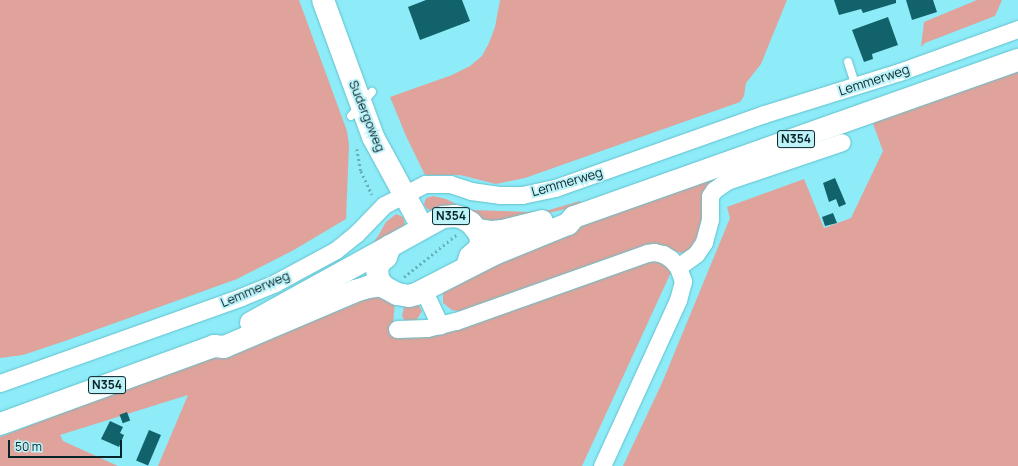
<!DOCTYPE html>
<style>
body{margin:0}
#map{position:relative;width:1018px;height:466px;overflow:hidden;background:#8eebf8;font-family:Manrope,sans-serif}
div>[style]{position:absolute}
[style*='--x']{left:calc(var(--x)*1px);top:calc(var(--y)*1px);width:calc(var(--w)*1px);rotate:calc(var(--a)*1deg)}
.green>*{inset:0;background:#dfa39b}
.building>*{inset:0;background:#12626b;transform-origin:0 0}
.path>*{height:2.5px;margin-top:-1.25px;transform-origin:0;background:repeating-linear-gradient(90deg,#65afb9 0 2px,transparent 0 5px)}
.roads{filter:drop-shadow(0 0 1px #62c0cc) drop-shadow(0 0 1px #62c0cc)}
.lane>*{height:8px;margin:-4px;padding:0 4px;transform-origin:4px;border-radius:4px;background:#fff}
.street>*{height:17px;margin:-8.5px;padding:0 8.5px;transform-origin:8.5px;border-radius:8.5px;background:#fff}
.secondary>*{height:22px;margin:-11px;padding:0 11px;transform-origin:11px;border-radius:11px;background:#fff}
.primary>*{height:22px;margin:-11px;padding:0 11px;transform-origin:11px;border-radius:11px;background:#fff}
span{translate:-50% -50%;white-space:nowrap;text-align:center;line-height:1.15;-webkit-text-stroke:4px #bef2f9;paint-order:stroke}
.shield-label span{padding:1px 3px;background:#bef2f9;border:1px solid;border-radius:3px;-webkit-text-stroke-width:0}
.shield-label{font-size:12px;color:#062529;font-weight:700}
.street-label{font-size:13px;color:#062529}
.scale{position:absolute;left:8px;top:440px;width:114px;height:18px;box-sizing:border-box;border:2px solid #062529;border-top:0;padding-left:5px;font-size:12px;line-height:14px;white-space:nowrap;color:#062529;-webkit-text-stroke:3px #bef2f9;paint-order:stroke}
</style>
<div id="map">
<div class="green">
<i style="clip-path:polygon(0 0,299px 0,347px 131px,349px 145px,346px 219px,292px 251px,237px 279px,65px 341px,23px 355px,0 358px)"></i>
<i style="clip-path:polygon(500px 0,787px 0,761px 64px,746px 83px,744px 96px,740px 102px,525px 178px,496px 184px,460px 175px,425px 175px,406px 136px,390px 97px,452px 75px,470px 66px,482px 56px,489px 43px,495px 27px)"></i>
<i style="clip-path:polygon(977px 0,1002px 0,995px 16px,925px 43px,921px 47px,924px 22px)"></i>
<i style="clip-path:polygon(1018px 69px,1018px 466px,623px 466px,662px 383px,730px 218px,727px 207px,804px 179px,824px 228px,851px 218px,883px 151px,872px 121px)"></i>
<i style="clip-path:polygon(713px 177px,715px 183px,704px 227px,688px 254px,677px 252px,669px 249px,461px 312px,452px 310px,443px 303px,443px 293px,525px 246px)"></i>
<i style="clip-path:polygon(433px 196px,446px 199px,460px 206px,433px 212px,426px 208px,424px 204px,426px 198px)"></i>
<i style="clip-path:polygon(580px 201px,582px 205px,503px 224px,482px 220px,471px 210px,528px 212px,549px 210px)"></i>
<i style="clip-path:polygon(396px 214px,403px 217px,405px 225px,370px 247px,378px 236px,386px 222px)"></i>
<i style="clip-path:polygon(655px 259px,672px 270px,582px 466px,158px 466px,188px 395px,60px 435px,63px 441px,118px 466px,0 466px,0 437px,309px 318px,378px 295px,395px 302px,392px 334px)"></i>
<i style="clip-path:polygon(405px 303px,417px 304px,419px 306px,422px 311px,416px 321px,405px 321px,402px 316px)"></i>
</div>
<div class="building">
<i style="clip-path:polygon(426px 0,462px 0,470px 21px,420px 40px,408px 7px)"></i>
<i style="clip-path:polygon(834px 0,896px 0,896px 3px,863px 13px,861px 9px,839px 15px)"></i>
<i style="clip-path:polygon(906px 0,933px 0,937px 12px,912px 20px)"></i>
<i style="clip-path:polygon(888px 17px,898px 45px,872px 54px,873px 59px,864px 62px,852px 30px)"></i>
<i style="clip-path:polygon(835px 178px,846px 204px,839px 207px,836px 199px,829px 202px,823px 183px)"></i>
<i style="clip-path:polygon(833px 213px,837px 223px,825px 226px,822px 217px)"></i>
<i style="left:127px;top:412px;width:9px;height:8px;rotate:69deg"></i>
<i style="clip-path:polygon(110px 421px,123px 427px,120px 433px,124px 435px,119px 447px,101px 439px)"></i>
<i style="left:149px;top:430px;width:13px;height:33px;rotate:23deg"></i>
</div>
<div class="path">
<i style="--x:357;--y:149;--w:22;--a:80"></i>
<i style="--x:361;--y:171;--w:26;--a:65"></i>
<i style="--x:404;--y:277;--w:67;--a:-38.9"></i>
</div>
<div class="roads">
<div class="lane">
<i style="--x:848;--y:62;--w:25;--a:72"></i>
<i style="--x:351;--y:116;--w:32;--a:-49"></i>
</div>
<div class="street">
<i style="--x:424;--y:291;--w:38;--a:65"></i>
<i style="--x:397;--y:329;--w:30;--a:-2"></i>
<i style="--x:427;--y:328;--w:30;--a:-14"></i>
<i style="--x:456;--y:321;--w:203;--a:-19.6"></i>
<i style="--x:647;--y:253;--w:7;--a:-8"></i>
<i style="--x:654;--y:252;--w:9;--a:13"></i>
<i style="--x:663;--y:254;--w:9;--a:32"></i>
<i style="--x:671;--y:259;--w:11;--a:49"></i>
<i style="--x:0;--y:383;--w:256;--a:-19.6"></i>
<i style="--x:241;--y:297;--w:37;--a:-22"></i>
<i style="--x:275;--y:283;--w:69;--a:-28.4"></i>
<i style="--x:336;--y:250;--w:26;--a:-39"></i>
<i style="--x:356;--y:234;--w:40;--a:-46"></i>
<i style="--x:384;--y:205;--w:46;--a:-27.1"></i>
<i style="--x:425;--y:184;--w:25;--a:0"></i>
<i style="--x:450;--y:184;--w:22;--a:18"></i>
<i style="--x:471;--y:191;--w:28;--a:8"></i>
<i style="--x:499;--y:195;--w:23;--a:0"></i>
<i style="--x:522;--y:195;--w:34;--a:-12"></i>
<i style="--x:555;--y:188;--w:222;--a:-19.5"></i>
<i style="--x:764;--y:114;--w:141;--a:-17.3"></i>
<i style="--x:899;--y:72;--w:127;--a:-19.9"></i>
<i style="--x:602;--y:466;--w:183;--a:-65.4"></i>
<i style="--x:678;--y:300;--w:20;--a:-75"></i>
<i style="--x:683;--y:281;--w:15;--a:-110"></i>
<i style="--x:678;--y:267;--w:22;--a:-36"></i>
<i style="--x:696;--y:254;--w:14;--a:-56"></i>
<i style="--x:704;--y:242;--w:24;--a:-75"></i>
<i style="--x:710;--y:219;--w:23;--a:-90"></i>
<i style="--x:710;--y:196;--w:7;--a:-56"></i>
<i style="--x:714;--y:190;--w:16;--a:-35"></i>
<i style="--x:727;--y:181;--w:121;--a:-18.7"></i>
</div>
<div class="secondary">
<i style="--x:323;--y:0;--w:146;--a:69.9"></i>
<i style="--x:373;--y:137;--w:102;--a:61.4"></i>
</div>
<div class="primary">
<i style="--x:477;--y:230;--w:15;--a:8"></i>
<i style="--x:492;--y:232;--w:11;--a:-5"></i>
<i style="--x:503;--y:231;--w:40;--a:-14.4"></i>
<i style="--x:390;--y:246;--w:12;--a:110"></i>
<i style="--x:386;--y:257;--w:6;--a:141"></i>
<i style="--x:381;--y:261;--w:8;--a:120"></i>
<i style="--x:377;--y:268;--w:11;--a:85"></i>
<i style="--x:378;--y:279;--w:10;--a:53"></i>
<i style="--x:384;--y:287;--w:15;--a:28"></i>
<i style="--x:397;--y:294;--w:12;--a:9"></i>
<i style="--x:409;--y:296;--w:7;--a:-16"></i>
<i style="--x:416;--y:294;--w:88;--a:-27.1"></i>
<i style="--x:494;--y:254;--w:80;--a:-22.1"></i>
<i style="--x:568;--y:224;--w:9;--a:-49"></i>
<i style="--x:574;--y:217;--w:471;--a:-19.5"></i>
<i style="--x:251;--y:323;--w:219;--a:-28.9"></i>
<i style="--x:443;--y:217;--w:12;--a:-5"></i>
<i style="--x:455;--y:216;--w:8;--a:14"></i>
<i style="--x:463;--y:218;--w:9;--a:32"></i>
<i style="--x:471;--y:223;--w:13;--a:51"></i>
<i style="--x:479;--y:233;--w:6;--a:72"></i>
<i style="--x:481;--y:239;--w:9;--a:96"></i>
<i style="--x:480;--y:248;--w:13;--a:138"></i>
<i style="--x:470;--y:257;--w:10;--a:107"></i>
<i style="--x:0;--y:424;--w:228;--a:-20"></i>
<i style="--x:214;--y:346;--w:10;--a:6"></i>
<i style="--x:224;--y:347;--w:142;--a:-23.1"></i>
<i style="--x:355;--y:291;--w:14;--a:-17"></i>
<i style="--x:368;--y:287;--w:14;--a:-8"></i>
</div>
</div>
<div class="shield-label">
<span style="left:796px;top:139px">N354</span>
<span style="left:451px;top:216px">N354</span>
<span style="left:107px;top:385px">N354</span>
</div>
<div class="street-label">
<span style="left:874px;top:80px;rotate:-18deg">Lemmerweg</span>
<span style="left:367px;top:116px;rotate:68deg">Sudergoweg</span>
<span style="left:567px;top:182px;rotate:-16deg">Lemmerweg</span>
<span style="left:255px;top:289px;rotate:-23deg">Lemmerweg</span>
</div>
<div class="scale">50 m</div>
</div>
